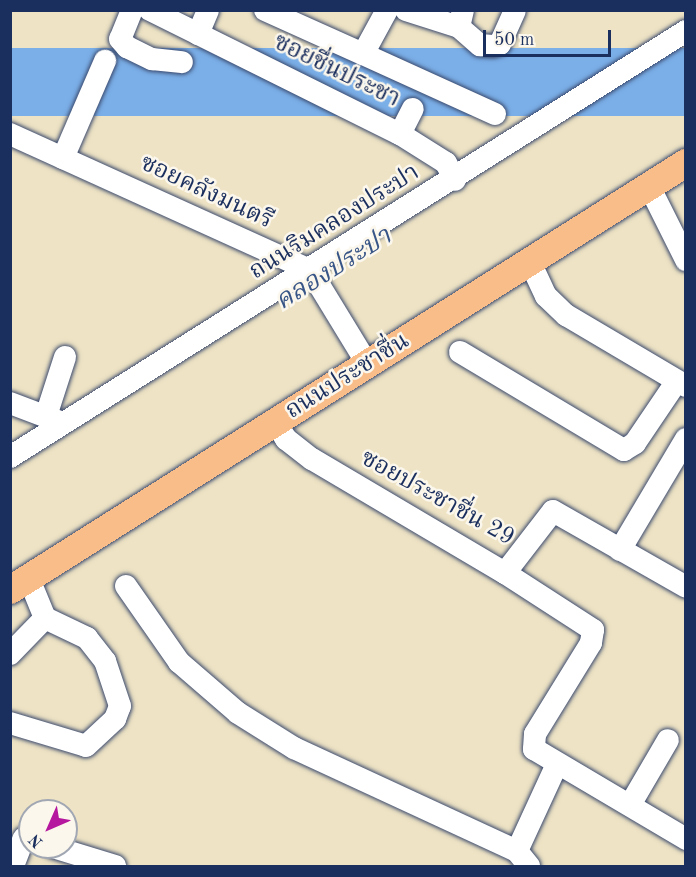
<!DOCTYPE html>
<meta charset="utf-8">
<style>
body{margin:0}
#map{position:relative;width:696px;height:877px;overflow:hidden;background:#eee3c4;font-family:"Old Standard TT","Noto Serif Thai",serif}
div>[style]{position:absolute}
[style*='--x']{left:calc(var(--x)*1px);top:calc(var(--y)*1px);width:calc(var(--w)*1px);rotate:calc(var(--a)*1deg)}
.water>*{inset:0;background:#7bafe8;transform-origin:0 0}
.roads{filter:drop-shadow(0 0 2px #3b4a6d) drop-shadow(0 0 2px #3b4a6d)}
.minor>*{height:22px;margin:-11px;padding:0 11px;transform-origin:11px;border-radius:11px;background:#fff}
.major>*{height:28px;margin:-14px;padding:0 14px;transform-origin:14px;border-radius:14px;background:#f8bd88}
span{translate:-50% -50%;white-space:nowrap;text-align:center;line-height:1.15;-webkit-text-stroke:5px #fbf7ec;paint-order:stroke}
.street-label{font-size:24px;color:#1b2f5e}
.water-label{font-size:26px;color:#385587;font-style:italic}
.frame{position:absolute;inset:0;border:12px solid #1b2f5e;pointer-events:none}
.north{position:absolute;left:18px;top:799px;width:60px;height:60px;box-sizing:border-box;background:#fbf7ec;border:2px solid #a1a7b3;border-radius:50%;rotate:225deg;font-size:16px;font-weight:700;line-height:24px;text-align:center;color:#1b2f5e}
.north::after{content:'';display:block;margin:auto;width:21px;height:27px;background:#b5179e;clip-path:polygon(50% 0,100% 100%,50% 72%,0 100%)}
.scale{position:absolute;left:483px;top:30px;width:128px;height:27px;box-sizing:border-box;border:3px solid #1b2f5e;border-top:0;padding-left:8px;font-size:18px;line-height:21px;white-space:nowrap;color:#1b2f5e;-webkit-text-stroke:4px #fbf7ec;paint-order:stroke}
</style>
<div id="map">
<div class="water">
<i style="left:685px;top:48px;width:68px;height:796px;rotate:90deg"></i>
</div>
<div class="roads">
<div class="minor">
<i style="--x:132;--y:10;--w:31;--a:112"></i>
<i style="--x:120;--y:39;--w:11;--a:49"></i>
<i style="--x:127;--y:47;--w:28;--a:26"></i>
<i style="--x:152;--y:59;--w:30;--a:6"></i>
<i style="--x:150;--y:10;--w:279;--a:26.4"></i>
<i style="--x:400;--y:134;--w:54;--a:32.2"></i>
<i style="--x:446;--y:163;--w:19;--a:62"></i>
<i style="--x:265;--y:10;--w:107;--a:24.2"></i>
<i style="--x:387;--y:10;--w:50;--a:118.6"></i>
<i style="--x:363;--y:54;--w:145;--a:24.4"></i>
<i style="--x:406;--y:10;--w:56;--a:17.8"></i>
<i style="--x:463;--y:10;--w:17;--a:103"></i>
<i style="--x:459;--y:27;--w:28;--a:41"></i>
<i style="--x:480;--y:45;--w:13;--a:4"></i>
<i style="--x:493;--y:46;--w:7;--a:-16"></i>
<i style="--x:500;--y:44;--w:37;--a:-66"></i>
<i style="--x:198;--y:34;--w:26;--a:-67"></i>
<i style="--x:10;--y:134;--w:329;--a:24.4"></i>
<i style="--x:310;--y:270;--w:111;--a:58.6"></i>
<i style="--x:400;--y:134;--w:28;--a:-63"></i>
<i style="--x:63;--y:158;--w:106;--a:-66.6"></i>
<i style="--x:649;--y:186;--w:83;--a:63.4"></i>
<i style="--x:530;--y:262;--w:38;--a:65"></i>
<i style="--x:546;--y:296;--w:28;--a:44"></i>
<i style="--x:566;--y:315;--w:139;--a:30.6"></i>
<i style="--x:460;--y:352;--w:191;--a:30.9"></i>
<i style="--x:624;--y:450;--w:13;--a:-32"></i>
<i style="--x:635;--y:443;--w:71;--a:-55.9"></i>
<i style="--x:10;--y:403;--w:53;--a:20.8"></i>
<i style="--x:46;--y:416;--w:62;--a:-72.1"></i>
<i style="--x:276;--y:423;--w:19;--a:58"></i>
<i style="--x:286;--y:439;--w:33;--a:38"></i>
<i style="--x:312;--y:459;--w:224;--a:30.6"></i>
<i style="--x:505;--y:573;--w:78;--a:-52.3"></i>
<i style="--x:553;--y:511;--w:153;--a:29.7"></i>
<i style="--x:10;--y:457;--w:799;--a:-32.22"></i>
<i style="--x:620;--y:550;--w:129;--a:-59.3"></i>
<i style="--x:505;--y:573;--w:105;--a:32.9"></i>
<i style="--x:593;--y:630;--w:13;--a:99"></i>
<i style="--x:591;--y:643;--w:107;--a:121.6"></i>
<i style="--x:535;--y:734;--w:15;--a:94"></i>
<i style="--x:534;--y:749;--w:177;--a:30.6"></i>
<i style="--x:126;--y:586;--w:93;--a:55.1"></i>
<i style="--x:179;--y:662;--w:78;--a:40.8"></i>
<i style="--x:238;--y:713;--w:66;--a:32"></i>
<i style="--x:294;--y:748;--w:246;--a:24.8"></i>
<i style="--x:10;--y:654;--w:50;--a:-45.8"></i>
<i style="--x:10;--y:723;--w:79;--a:16.8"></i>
<i style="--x:86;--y:746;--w:40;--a:-43"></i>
<i style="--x:115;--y:719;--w:14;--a:-69"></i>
<i style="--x:120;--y:706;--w:47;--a:-108.4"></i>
<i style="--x:105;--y:661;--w:29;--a:-128"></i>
<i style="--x:87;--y:638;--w:47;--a:-154.5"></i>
<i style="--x:45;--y:618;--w:42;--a:-112.3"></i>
<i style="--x:630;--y:805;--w:75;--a:-59.7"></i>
<i style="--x:53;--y:847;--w:65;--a:17"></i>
<i style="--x:13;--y:866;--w:30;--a:-69"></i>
<i style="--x:529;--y:866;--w:19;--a:-129"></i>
<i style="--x:517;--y:851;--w:96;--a:-65.3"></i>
</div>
<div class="major">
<i style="--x:10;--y:590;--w:800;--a:-32.28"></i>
</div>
</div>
<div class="street-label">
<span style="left:336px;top:72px;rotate:26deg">ซอยชื่นประชา</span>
<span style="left:206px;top:193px;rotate:25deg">ซอยคลังมนตรี</span>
<span style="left:335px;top:223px;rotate:-32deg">ถนนริมคลองประปา</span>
<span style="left:348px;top:377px;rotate:-32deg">ถนนประชาชื่น</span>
<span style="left:437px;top:499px;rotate:29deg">ซอยประชาชื่น 29</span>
</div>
<div class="water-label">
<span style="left:334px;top:270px;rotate:-32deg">คลองประปา</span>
</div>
<div class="frame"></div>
<div class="north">N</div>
<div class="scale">50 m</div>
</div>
